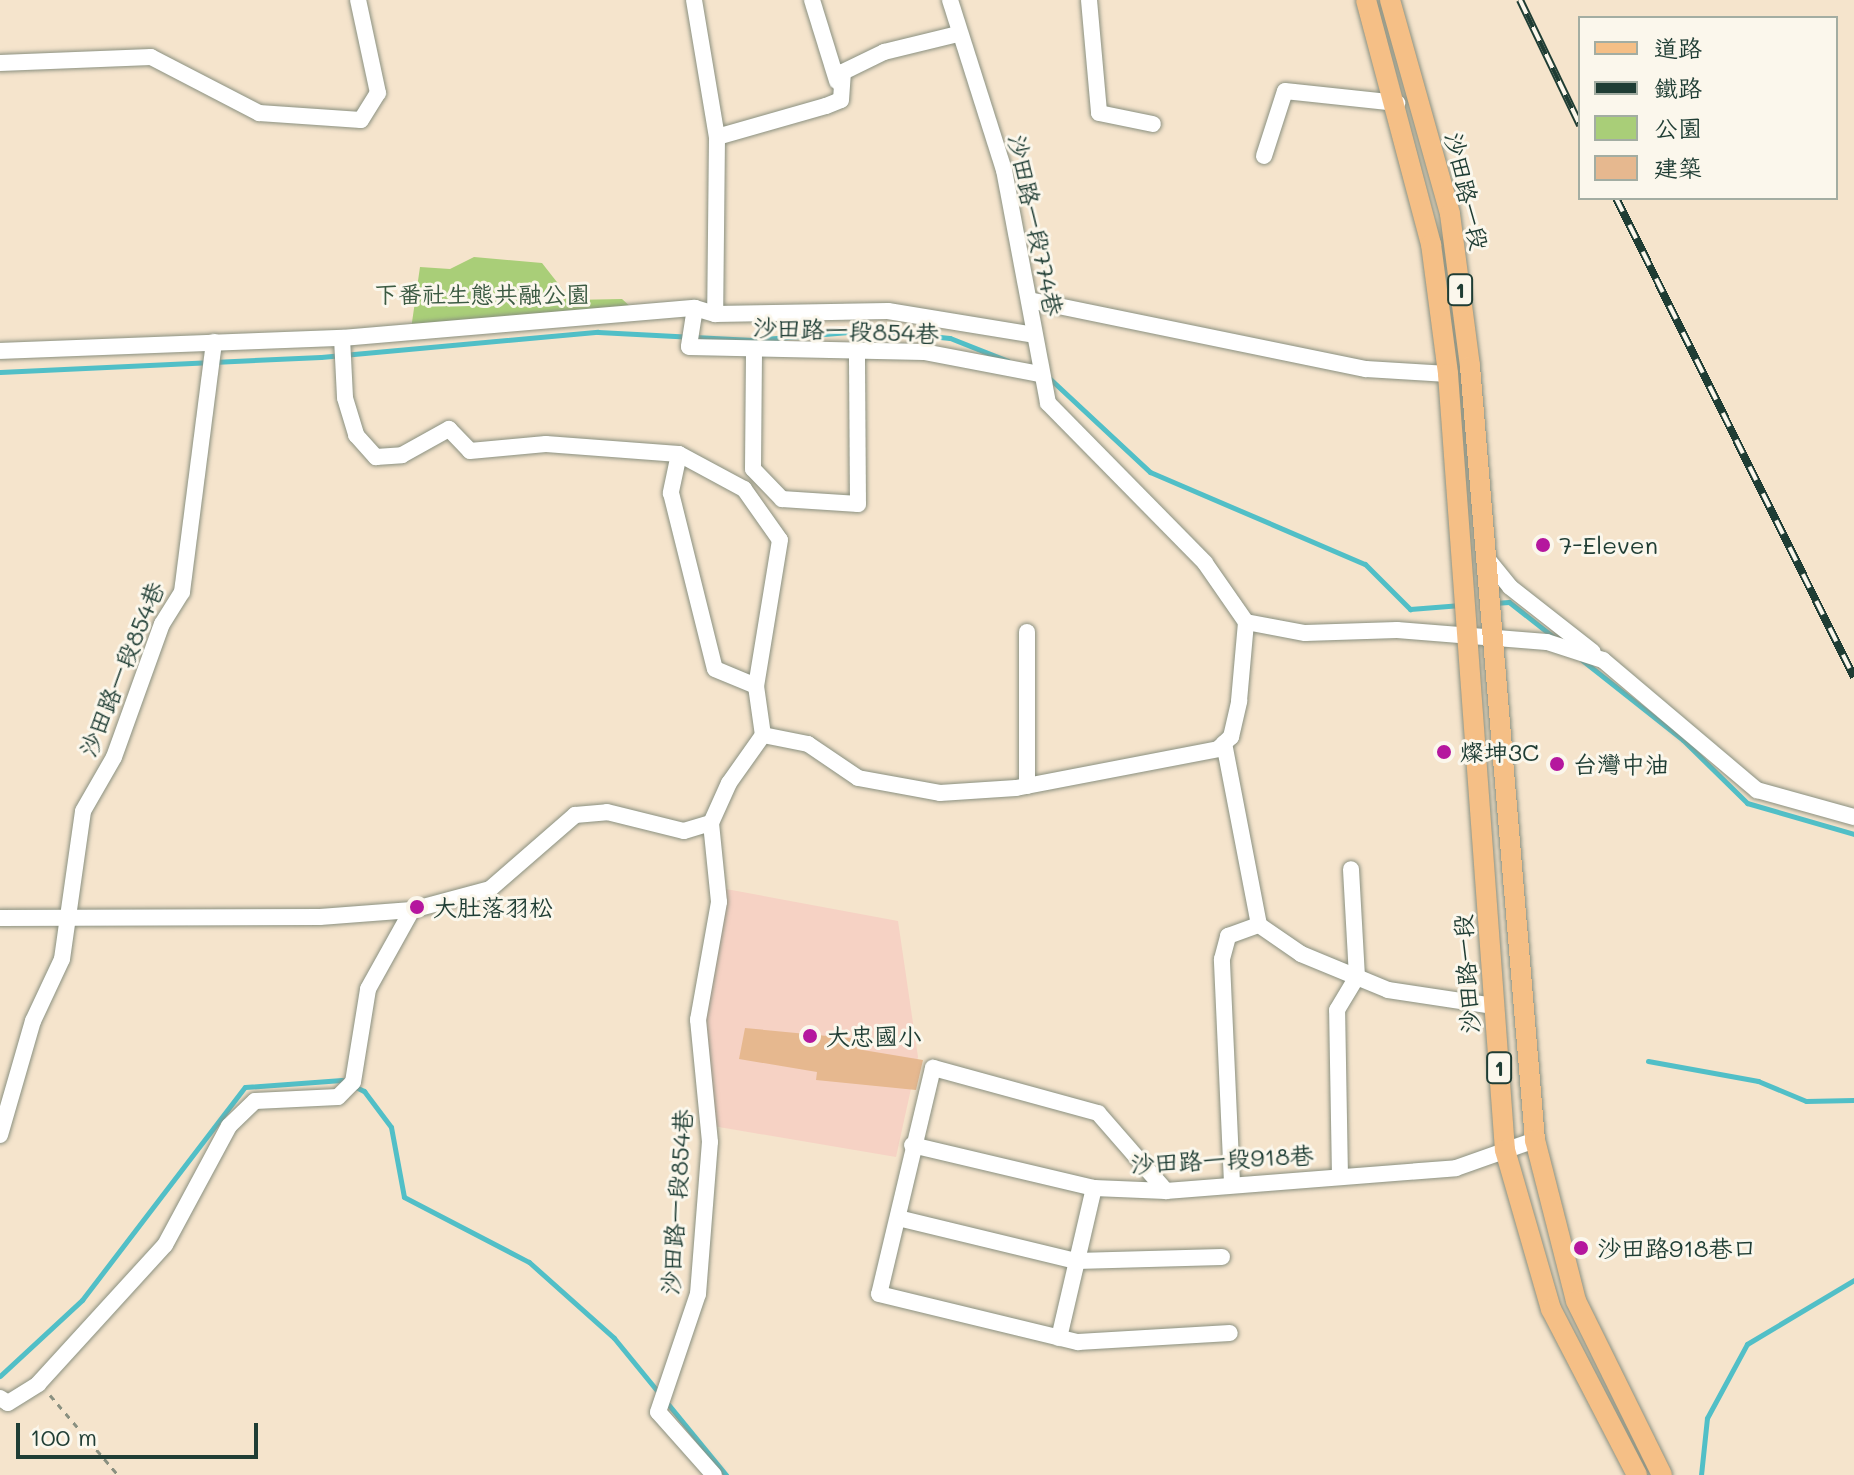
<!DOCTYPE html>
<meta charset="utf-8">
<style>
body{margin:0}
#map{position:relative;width:1854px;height:1475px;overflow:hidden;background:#f5e4cc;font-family:Mali,"LXGW WenKai TC",sans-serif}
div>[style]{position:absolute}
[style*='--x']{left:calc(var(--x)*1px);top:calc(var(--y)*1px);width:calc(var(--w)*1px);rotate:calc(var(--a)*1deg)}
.built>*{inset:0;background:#f6d2c4}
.green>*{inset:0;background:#a9ce78}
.stream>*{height:5px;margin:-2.5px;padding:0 2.5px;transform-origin:2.5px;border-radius:2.5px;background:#51bfc7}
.building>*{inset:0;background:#e6b88f}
.path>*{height:3px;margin-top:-1.5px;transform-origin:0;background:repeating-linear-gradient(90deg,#8a9080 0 6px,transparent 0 12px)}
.roads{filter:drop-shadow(0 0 2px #8a9080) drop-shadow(0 0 2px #8a9080)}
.minor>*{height:16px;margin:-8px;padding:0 8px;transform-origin:8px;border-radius:8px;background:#fff}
.major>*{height:20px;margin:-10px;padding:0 10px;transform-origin:10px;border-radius:10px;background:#f5bf86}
.rail>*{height:8px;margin-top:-4px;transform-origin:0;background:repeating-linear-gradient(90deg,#fbf7ec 0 15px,#1f3d34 0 30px);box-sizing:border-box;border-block:2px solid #1f3d34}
.dots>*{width:22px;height:22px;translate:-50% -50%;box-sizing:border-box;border:4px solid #fbf7ec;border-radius:50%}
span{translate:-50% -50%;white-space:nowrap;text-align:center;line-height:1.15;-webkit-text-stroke:6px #fbf7ec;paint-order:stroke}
.shield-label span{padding:2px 6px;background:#fbf7ec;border:2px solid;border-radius:6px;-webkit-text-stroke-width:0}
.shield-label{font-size:22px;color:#1f3d34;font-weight:700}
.street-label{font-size:24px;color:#1f3d34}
.park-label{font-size:24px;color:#3b5a42}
.poi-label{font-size:24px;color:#1f3d34}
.left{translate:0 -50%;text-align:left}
.legend{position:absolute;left:1578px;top:16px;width:260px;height:184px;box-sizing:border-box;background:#fbf7ec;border:2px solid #a3ada2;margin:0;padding:10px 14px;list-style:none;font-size:24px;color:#1f3d34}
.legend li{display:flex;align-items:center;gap:16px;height:40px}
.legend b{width:40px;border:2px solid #a3ada2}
.scale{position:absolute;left:16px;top:1423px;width:242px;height:36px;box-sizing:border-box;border:4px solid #1f3d34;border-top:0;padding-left:10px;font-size:24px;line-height:28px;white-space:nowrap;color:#1f3d34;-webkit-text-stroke:6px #fbf7ec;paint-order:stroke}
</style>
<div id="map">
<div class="built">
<i style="clip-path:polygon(726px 889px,898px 921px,918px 1057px,896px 1157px,713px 1126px,704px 1014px)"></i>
</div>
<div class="green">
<i style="clip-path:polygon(474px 257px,542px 263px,571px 300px,622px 299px,633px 309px,410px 336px,420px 267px,450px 269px)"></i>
</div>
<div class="stream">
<i style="--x:0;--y:372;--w:321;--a:-2.7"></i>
<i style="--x:321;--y:357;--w:278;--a:-5.2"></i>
<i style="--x:598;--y:332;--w:154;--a:3"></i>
<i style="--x:752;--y:340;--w:121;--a:-4.7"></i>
<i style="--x:873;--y:330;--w:77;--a:5.9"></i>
<i style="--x:950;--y:338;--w:62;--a:21.6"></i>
<i style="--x:1047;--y:376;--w:141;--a:43"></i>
<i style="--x:1150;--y:472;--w:234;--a:23.2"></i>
<i style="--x:1365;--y:564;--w:64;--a:45"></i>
<i style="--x:1410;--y:609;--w:51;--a:-4.5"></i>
<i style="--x:1494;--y:603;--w:15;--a:-4"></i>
<i style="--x:1509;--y:602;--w:60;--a:38.2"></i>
<i style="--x:1582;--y:660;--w:129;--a:38.4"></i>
<i style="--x:1683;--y:740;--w:90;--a:44.5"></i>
<i style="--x:1747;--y:803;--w:111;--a:16.2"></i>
<i style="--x:1648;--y:1061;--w:112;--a:10.3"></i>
<i style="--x:1758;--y:1081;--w:52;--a:22.6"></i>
<i style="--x:1806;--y:1101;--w:48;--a:-1.2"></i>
<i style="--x:0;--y:1376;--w:112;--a:-42.8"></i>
<i style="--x:82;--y:1300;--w:268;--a:-52.6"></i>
<i style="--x:245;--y:1087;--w:97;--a:-4.1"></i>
<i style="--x:342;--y:1080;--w:25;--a:27"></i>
<i style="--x:364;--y:1091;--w:45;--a:53.1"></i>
<i style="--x:391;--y:1127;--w:71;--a:79.5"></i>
<i style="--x:404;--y:1197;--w:141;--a:27.5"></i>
<i style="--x:529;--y:1262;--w:114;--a:41.8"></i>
<i style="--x:614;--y:1338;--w:177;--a:50.7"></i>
<i style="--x:1701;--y:1475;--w:57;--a:-84"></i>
<i style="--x:1707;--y:1418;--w:84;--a:-61.6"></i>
<i style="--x:1747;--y:1344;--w:125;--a:-30.9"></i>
</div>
<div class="building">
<i style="clip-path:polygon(745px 1028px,859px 1039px,857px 1049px,923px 1060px,916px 1090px,816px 1080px,817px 1072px,739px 1059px)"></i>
</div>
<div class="path">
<i style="--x:50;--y:1395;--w:105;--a:49.6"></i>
</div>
<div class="roads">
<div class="minor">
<i style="--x:694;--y:0;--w:139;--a:80.5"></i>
<i style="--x:717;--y:137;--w:177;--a:90.6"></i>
<i style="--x:812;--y:0;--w:85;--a:72.8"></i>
<i style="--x:950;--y:0;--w:178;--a:72.4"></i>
<i style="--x:1004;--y:170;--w:237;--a:79.3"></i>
<i style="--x:1048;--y:403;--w:224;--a:45.5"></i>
<i style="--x:1205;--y:563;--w:72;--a:55.2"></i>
<i style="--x:1246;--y:622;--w:60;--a:10.6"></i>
<i style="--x:1305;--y:633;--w:92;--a:-1.9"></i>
<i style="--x:1397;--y:630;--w:150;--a:4.6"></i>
<i style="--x:1547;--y:642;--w:59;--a:17.8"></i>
<i style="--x:1603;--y:660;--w:202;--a:40.2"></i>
<i style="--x:1757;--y:790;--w:101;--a:15.6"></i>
<i style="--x:1089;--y:0;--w:113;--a:84.9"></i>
<i style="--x:1099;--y:113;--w:55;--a:11.5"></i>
<i style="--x:0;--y:63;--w:151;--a:-2.3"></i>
<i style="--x:151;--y:57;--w:122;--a:27.4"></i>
<i style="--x:259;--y:113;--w:102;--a:3.9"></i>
<i style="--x:361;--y:120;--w:32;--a:-58"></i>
<i style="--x:378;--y:93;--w:95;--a:-102.1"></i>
<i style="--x:717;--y:137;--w:113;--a:-15.9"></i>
<i style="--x:826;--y:106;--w:16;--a:-22"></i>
<i style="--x:841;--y:100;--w:28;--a:-86"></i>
<i style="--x:843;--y:72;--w:46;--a:-26"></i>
<i style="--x:884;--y:52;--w:76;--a:-13.7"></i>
<i style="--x:1264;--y:156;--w:68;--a:-72.1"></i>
<i style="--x:1285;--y:91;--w:113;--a:6.1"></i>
<i style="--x:1029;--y:300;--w:344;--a:11.6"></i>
<i style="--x:1366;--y:369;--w:82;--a:3.5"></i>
<i style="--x:695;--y:308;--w:39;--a:99"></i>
<i style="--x:689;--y:347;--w:235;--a:1.2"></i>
<i style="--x:924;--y:352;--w:117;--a:10.8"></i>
<i style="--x:342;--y:338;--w:60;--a:87.1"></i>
<i style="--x:345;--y:398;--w:39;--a:73"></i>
<i style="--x:356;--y:435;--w:30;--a:48"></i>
<i style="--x:376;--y:457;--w:26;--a:-4"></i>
<i style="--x:402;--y:455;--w:54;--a:-29"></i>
<i style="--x:449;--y:429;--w:30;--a:46"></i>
<i style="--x:470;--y:451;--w:76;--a:-5.3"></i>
<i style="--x:546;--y:444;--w:133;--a:4.3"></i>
<i style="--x:679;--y:454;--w:74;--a:28.3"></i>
<i style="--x:744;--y:489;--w:62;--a:54.8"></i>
<i style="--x:780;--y:540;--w:148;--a:99.3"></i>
<i style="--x:756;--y:686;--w:49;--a:81.9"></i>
<i style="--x:0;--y:351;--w:342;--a:-2.2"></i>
<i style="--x:342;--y:338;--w:354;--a:-4.9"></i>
<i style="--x:695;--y:308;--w:21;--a:17"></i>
<i style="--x:715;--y:314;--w:173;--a:-1"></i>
<i style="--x:888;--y:311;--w:148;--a:9.3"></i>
<i style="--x:754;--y:353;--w:116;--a:90.5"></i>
<i style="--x:753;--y:469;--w:42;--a:46"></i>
<i style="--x:782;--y:499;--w:76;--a:3.8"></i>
<i style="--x:858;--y:504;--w:149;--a:-90.4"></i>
<i style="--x:679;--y:454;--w:40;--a:102"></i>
<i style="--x:671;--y:493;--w:181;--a:76"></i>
<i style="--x:715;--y:669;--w:44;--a:22.5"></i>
<i style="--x:1485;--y:556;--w:40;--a:51"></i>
<i style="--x:1510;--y:587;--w:105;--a:38.1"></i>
<i style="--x:1224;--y:743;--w:185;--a:79.1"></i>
<i style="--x:1259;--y:925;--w:51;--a:34.6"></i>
<i style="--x:1301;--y:954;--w:94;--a:22.5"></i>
<i style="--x:1388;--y:990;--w:107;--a:8.6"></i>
<i style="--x:1027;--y:786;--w:154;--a:-90"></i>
<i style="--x:0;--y:918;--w:320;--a:-0.2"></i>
<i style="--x:320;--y:917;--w:92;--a:-4.4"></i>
<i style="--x:0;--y:1135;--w:119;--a:-73.9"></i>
<i style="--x:33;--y:1021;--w:68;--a:-64.9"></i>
<i style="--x:62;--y:959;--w:149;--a:-81.9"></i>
<i style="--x:83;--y:811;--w:62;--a:-60.1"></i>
<i style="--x:114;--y:757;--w:141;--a:-70.2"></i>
<i style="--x:162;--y:624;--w:38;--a:-58"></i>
<i style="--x:182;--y:592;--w:252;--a:-82.7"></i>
<i style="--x:912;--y:1145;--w:187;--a:13.3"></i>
<i style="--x:1094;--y:1188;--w:72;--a:2.4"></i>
<i style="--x:1166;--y:1191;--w:291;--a:-4.5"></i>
<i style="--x:1456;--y:1168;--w:84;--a:-19.5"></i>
<i style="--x:1340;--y:1177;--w:167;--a:-91"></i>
<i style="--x:1337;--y:1010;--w:39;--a:-59"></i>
<i style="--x:1357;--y:977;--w:108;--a:-93.2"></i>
<i style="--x:1232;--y:1183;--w:224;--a:-92.6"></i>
<i style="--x:1222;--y:959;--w:24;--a:-75"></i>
<i style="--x:1228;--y:936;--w:33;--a:-20"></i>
<i style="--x:1166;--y:1191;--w:103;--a:-131.1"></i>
<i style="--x:1098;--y:1113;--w:171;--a:-164.7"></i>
<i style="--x:933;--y:1068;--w:232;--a:103.4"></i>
<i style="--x:879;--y:1294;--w:205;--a:13.6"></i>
<i style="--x:1078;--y:1342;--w:152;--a:-3.4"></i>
<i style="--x:898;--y:1218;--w:183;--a:13.6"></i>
<i style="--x:1076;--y:1261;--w:146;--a:-1.6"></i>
<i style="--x:1059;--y:1338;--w:154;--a:-76.9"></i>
<i style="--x:0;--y:1398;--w:9;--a:32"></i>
<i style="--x:8;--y:1403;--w:36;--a:-32"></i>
<i style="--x:38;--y:1384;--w:188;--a:-47.6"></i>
<i style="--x:165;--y:1245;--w:135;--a:-61.7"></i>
<i style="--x:229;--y:1126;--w:36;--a:-44"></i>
<i style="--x:255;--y:1101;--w:83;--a:-2.8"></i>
<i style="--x:338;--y:1097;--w:21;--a:-45"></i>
<i style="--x:353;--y:1082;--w:94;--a:-80.8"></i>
<i style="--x:368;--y:989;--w:90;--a:-60.9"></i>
<i style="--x:412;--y:910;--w:81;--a:-15.1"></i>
<i style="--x:490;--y:889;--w:113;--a:-41"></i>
<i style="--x:575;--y:815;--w:32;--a:-5"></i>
<i style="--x:607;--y:812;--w:79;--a:13.9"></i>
<i style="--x:684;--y:831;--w:28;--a:-17"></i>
<i style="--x:714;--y:1475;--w:84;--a:-131.6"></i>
<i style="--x:658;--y:1412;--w:125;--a:-71.3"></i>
<i style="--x:698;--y:1294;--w:152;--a:-85.5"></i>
<i style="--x:710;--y:1142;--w:123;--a:-95.6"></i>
<i style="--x:698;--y:1020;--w:120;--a:-79.9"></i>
<i style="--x:719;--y:902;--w:79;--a:-95.8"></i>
<i style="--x:711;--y:823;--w:44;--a:-65.8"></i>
<i style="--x:729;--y:783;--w:59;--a:-54.7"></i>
<i style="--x:763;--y:735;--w:46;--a:11.3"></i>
<i style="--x:808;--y:744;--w:60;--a:34.2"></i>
<i style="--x:858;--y:778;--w:83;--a:10.4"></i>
<i style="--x:940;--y:793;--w:76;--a:-3.8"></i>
<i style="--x:1016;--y:788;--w:206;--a:-10.9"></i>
<i style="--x:1218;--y:749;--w:18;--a:-43"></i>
<i style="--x:1231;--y:737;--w:37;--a:-77"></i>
<i style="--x:1239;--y:701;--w:79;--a:-84.9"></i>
</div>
<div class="major">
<i style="--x:1366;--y:0;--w:253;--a:75.1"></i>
<i style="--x:1431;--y:244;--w:131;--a:82.5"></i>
<i style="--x:1448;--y:374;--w:778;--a:85.8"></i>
<i style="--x:1505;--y:1150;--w:166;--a:73.9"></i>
<i style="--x:1551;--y:1309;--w:187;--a:62.6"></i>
<i style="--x:1390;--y:0;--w:222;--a:74.3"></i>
<i style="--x:1450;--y:214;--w:153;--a:82.5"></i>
<i style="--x:1470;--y:366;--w:777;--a:85.2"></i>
<i style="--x:1535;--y:1140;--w:166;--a:75.7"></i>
<i style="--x:1576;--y:1301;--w:194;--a:63.7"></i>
</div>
</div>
<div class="rail">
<i style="--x:1520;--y:0;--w:139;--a:64.4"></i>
<i style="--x:1616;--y:198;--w:535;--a:63.58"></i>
</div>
<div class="dots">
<i style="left:1543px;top:545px;background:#b5179e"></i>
<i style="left:1444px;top:752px;background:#b5179e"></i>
<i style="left:1557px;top:764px;background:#b5179e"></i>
<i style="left:417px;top:907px;background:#b5179e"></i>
<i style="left:810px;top:1036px;background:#b5179e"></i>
<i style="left:1581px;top:1248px;background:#b5179e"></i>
</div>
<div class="shield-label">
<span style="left:1460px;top:290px">1</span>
<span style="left:1499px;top:1068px">1</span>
</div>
<div class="street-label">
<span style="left:1467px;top:191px;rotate:77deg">沙田路一段</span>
<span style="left:1036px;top:225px;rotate:78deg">沙田路一段774巷</span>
<span style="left:846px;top:330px;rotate:2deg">沙田路一段854巷</span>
<span style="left:121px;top:669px;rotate:-68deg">沙田路一段854巷</span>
<span style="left:1466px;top:974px;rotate:-94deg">沙田路一段</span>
<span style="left:1222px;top:1159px;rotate:-3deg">沙田路一段918巷</span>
<span style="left:676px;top:1202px;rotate:-86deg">沙田路一段854巷</span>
</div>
<div class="park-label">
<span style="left:482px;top:294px">下番社生態共融公園</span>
</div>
<div class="poi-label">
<span class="left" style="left:1559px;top:545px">7-Eleven</span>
<span class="left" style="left:1460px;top:752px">燦坤3C</span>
<span class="left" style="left:1573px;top:764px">台灣中油</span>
<span class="left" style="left:433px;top:907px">大肚落羽松</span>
<span class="left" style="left:826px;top:1036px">大忠國小</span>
<span class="left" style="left:1597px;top:1248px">沙田路918巷口</span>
</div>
<ul class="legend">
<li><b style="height:10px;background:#f5bf86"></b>道路</li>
<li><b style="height:10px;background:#1f3d34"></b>鐵路</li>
<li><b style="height:22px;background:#a9ce78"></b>公園</li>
<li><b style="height:22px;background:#e6b88f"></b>建築</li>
</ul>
<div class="scale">100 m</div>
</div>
